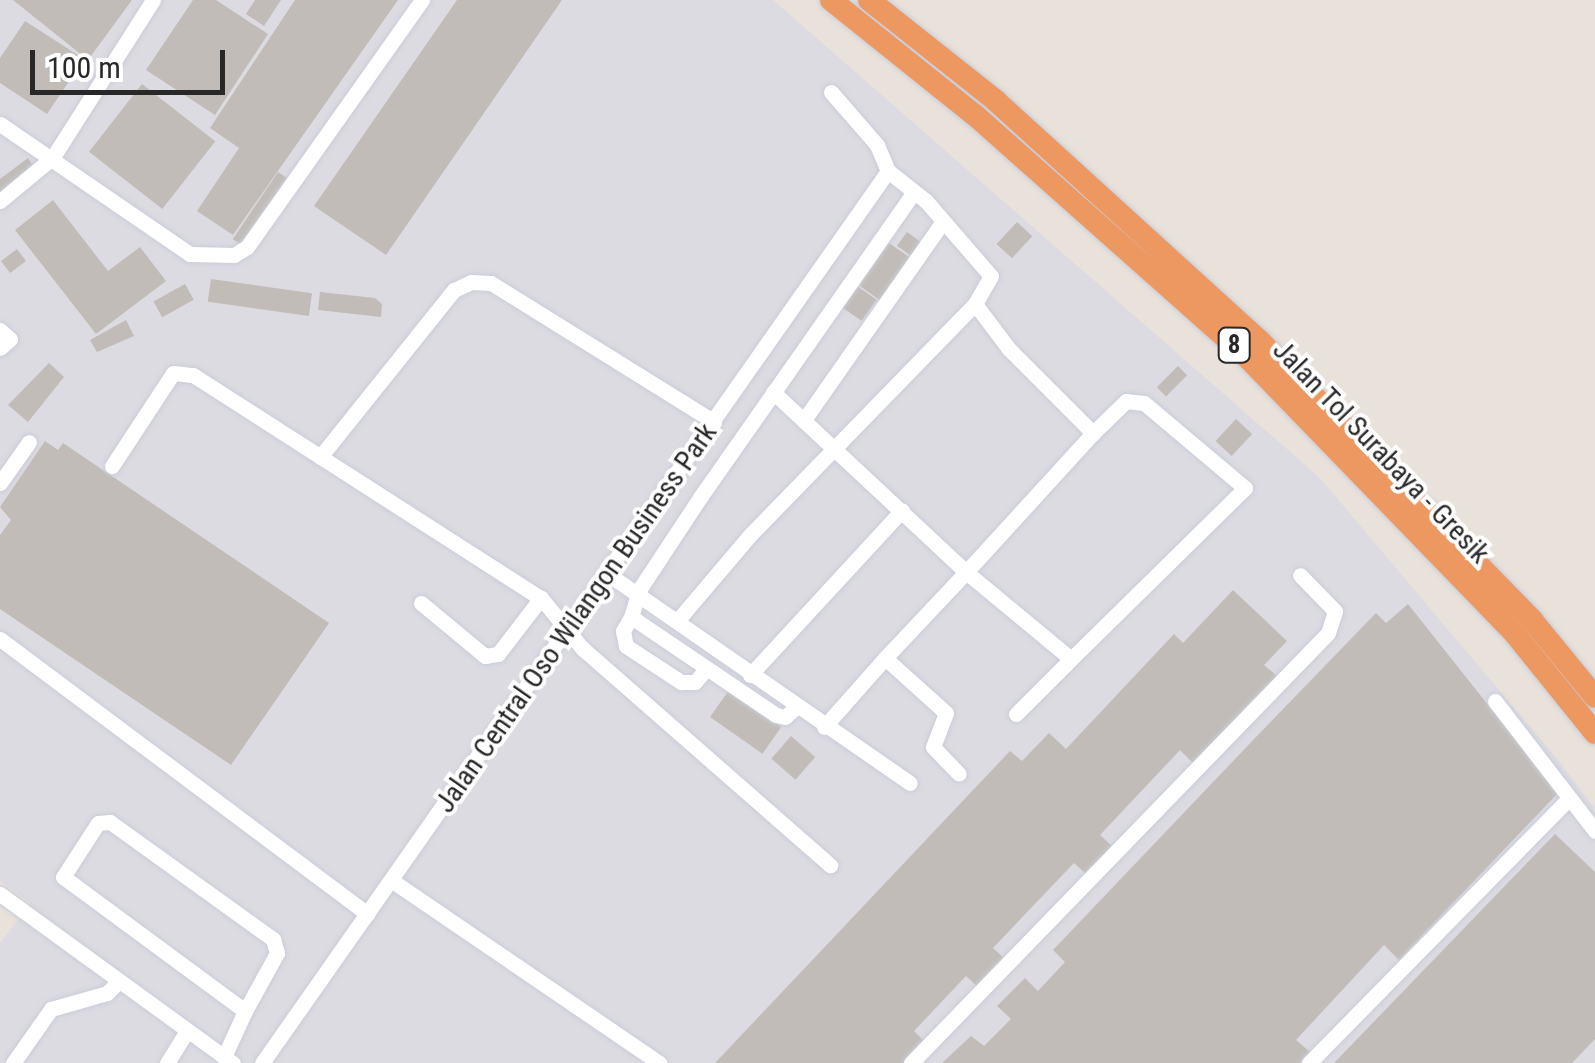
<!DOCTYPE html>
<style>
body{margin:0}
#map{position:relative;width:1595px;height:1063px;overflow:hidden;background:#e9e2db;font-family:"Roboto Condensed",sans-serif}
div>[style]{position:absolute}
[style*='--x']{left:calc(var(--x)*1px);top:calc(var(--y)*1px);width:calc(var(--w)*1px);rotate:calc(var(--a)*1deg)}
.industrial>*{inset:0;background:#dcdbe2}
.building>*{inset:0;background:#c1bcb7;transform-origin:0 0}
.roads{filter:drop-shadow(0 0 2px #c9cdd8) drop-shadow(0 0 2px #c9cdd8)}
.minor>*{height:15px;margin:-7.5px;padding:0 7.5px;transform-origin:7.5px;border-radius:7.5px;background:#fff}
.highway>*{height:22px;margin:-11px;padding:0 11px;transform-origin:11px;border-radius:11px;background:#ed9761}
span{translate:-50% -50%;white-space:nowrap;text-align:center;line-height:1.15;-webkit-text-stroke:8px #fff;paint-order:stroke}
.shield-label span{padding:2px 8px;background:#fff;border:2px solid;border-radius:8px;-webkit-text-stroke-width:0}
.shield-label{font-size:25px;color:#282828;font-weight:700}
.street-label{font-size:28px;color:#282828}
.scale{position:absolute;left:30px;top:50px;width:195px;height:45px;box-sizing:border-box;border:5px solid #282828;border-top:0;padding-left:12px;font-size:30px;line-height:35px;white-space:nowrap;color:#282828;-webkit-text-stroke:8px #fff;paint-order:stroke}
</style>
<div id="map">
<div class="industrial">
<i style="clip-path:polygon(0 0,773px 0,1320px 478px,1558px 760px,1595px 809px,1595px 1063px,0 1063px,0 943px,31px 903px,0 880px)"></i>
</div>
<div class="building">
<i style="clip-path:polygon(13px 0,132px 0,88px 60px)"></i>
<i style="clip-path:polygon(193px 0,216px 0,268px 34px,215px 115px,146px 70px)"></i>
<i style="clip-path:polygon(255px 0,281px 0,264px 26px,246px 14px)"></i>
<i style="clip-path:polygon(295px 0,398px 0,233px 235px,197px 211px,239px 148px,210px 128px)"></i>
<i style="clip-path:polygon(457px 0,562px 0,386px 255px,314px 206px)"></i>
<i style="clip-path:polygon(25px 21px,84px 59px,47px 114px,0 83px,0 58px)"></i>
<i style="left:142px;top:84px;width:93px;height:86px;rotate:38deg"></i>
<i style="clip-path:polygon(28px 158px,35px 168px,0 194px,0 179px)"></i>
<i style="left:278px;top:172px;width:11px;height:81px;rotate:34deg"></i>
<i style="clip-path:polygon(53px 200px,108px 271px,140px 247px,166px 281px,96px 334px,15px 230px)"></i>
<i style="left:1017px;top:222px;width:21px;height:30px;rotate:43deg"></i>
<i style="left:907px;top:232px;width:17px;height:17px;rotate:36deg"></i>
<i style="left:889px;top:243px;width:28px;height:52px;rotate:35deg"></i>
<i style="left:17px;top:249px;width:15px;height:20px;rotate:53deg"></i>
<i style="left:211px;top:279px;width:102px;height:23px;rotate:8deg"></i>
<i style="left:185px;top:284px;width:18px;height:36px;rotate:61deg"></i>
<i style="left:857px;top:286px;width:24px;height:26px;rotate:35deg"></i>
<i style="clip-path:polygon(320px 292px,375px 298px,382px 304px,381px 317px,318px 310px)"></i>
<i style="clip-path:polygon(126px 320px,134px 336px,97px 352px,90px 340px)"></i>
<i style="clip-path:polygon(49px 363px,64px 377px,28px 422px,8px 405px)"></i>
<i style="left:1178px;top:366px;width:13px;height:30px;rotate:45deg"></i>
<i style="left:1236px;top:419px;width:22px;height:30px;rotate:43deg"></i>
<i style="clip-path:polygon(45px 441px,58px 450px,63px 443px,329px 623px,231px 765px,0 609px,0 535px,11px 520px,0 507px)"></i>
<i style="clip-path:polygon(1233px 590px,1287px 641px,1264px 665px,1277px 676px,1194px 764px,1180px 750px,1100px 835px,1113px 847px,1087px 875px,1074px 863px,993px 948px,1005px 959px,979px 988px,966px 976px,914px 1031px,925px 1042px,906px 1063px,715px 1063px,1010px 751px,1022px 761px,1049px 733px,1066px 749px,1174px 634px,1183px 643px)"></i>
<i style="clip-path:polygon(1408px 604px,1558px 793px,1399px 960px,1384px 945px,1296px 1040px,1310px 1052px,1300px 1063px,942px 1063px,971px 1036px,984px 1046px,1011px 1019px,997px 1006px,1025px 978px,1038px 991px,1065px 962px,1053px 950px,1256px 737px,1376px 613px,1386px 623px)"></i>
<i style="left:729px;top:690px;width:64px;height:33px;rotate:35deg"></i>
<i style="left:791px;top:736px;width:32px;height:30px;rotate:41deg"></i>
<i style="clip-path:polygon(1555px 834px,1595px 872px,1595px 1039px,1572px 1063px,1334px 1063px)"></i>
</div>
<div class="roads">
<div class="minor">
<i style="--x:831;--y:92;--w:70;--a:49"></i>
<i style="--x:877;--y:145;--w:28;--a:67"></i>
<i style="--x:888;--y:171;--w:48;--a:38.3"></i>
<i style="--x:926;--y:201;--w:99;--a:49.1"></i>
<i style="--x:991;--y:276;--w:32;--a:120"></i>
<i style="--x:975;--y:304;--w:56;--a:52.9"></i>
<i style="--x:1009;--y:349;--w:119;--a:45"></i>
<i style="--x:0;--y:124;--w:230;--a:34.4"></i>
<i style="--x:190;--y:254;--w:44;--a:1.3"></i>
<i style="--x:234;--y:255;--w:15;--a:-32"></i>
<i style="--x:247;--y:247;--w:303;--a:-54.7"></i>
<i style="--x:0;--y:201;--w:69;--a:-39.7"></i>
<i style="--x:53;--y:157;--w:186;--a:-57.5"></i>
<i style="--x:0;--y:330;--w:13;--a:42"></i>
<i style="--x:10;--y:339;--w:13;--a:138"></i>
<i style="--x:773;--y:392;--w:264;--a:43"></i>
<i style="--x:966;--y:572;--w:136;--a:39.6"></i>
<i style="--x:1071;--y:659;--w:244;--a:-44.5"></i>
<i style="--x:1245;--y:488;--w:132;--a:-139.9"></i>
<i style="--x:1144;--y:403;--w:18;--a:-174"></i>
<i style="--x:1126;--y:401;--w:46;--a:135.9"></i>
<i style="--x:1093;--y:433;--w:188;--a:132.4"></i>
<i style="--x:966;--y:572;--w:118;--a:133.3"></i>
<i style="--x:885;--y:658;--w:92;--a:131.5"></i>
<i style="--x:806;--y:417;--w:237;--a:-55"></i>
<i style="--x:320;--y:457;--w:214;--a:-51.3"></i>
<i style="--x:454;--y:290;--w:19;--a:-25"></i>
<i style="--x:471;--y:282;--w:20;--a:3"></i>
<i style="--x:491;--y:283;--w:263;--a:31.9"></i>
<i style="--x:112;--y:466;--w:111;--a:-56.7"></i>
<i style="--x:173;--y:373;--w:20;--a:6"></i>
<i style="--x:193;--y:375;--w:413;--a:32.7"></i>
<i style="--x:541;--y:598;--w:65;--a:50.6"></i>
<i style="--x:582;--y:648;--w:330;--a:41.2"></i>
<i style="--x:0;--y:483;--w:50;--a:-54.7"></i>
<i style="--x:608;--y:574;--w:367;--a:34.7"></i>
<i style="--x:421;--y:603;--w:83;--a:39.6"></i>
<i style="--x:485;--y:656;--w:13;--a:-9"></i>
<i style="--x:498;--y:654;--w:71;--a:-52.5"></i>
<i style="--x:631;--y:617;--w:16;--a:120"></i>
<i style="--x:623;--y:631;--w:15;--a:79"></i>
<i style="--x:626;--y:646;--w:66;--a:33.2"></i>
<i style="--x:681;--y:682;--w:14;--a:0"></i>
<i style="--x:695;--y:682;--w:17;--a:-50"></i>
<i style="--x:677;--y:621;--w:113;--a:-49.7"></i>
<i style="--x:750;--y:535;--w:322;--a:-45.8"></i>
<i style="--x:0;--y:639;--w:459;--a:36.8"></i>
<i style="--x:885;--y:658;--w:82;--a:42"></i>
<i style="--x:946;--y:713;--w:36;--a:111"></i>
<i style="--x:933;--y:747;--w:37;--a:46"></i>
<i style="--x:750;--y:675;--w:224;--a:-47.3"></i>
<i style="--x:1495;--y:701;--w:164;--a:52.4"></i>
<i style="--x:795;--y:708;--w:13;--a:138"></i>
<i style="--x:785;--y:717;--w:9;--a:-167"></i>
<i style="--x:776;--y:715;--w:175;--a:-145.9"></i>
<i style="--x:631;--y:617;--w:28;--a:-73"></i>
<i style="--x:639;--y:590;--w:113;--a:-56.6"></i>
<i style="--x:701;--y:496;--w:371;--a:-55"></i>
<i style="--x:1016;--y:714;--w:78;--a:-45"></i>
<i style="--x:391;--y:880;--w:325;--a:34.3"></i>
<i style="--x:0;--y:894;--w:288;--a:36"></i>
<i style="--x:224;--y:1057;--w:51;--a:-65.5"></i>
<i style="--x:245;--y:1011;--w:226;--a:-143.6"></i>
<i style="--x:63;--y:877;--w:64;--a:-57.1"></i>
<i style="--x:98;--y:823;--w:12;--a:-5"></i>
<i style="--x:110;--y:822;--w:201;--a:35.7"></i>
<i style="--x:273;--y:939;--w:15;--a:74"></i>
<i style="--x:277;--y:953;--w:66;--a:118.9"></i>
<i style="--x:13;--y:1063;--w:66;--a:-54.9"></i>
<i style="--x:51;--y:1009;--w:58;--a:-15.9"></i>
<i style="--x:107;--y:993;--w:17;--a:-45"></i>
<i style="--x:167;--y:1063;--w:38;--a:-58"></i>
<i style="--x:262;--y:1063;--w:1090;--a:-54.94"></i>
<i style="--x:911;--y:1063;--w:599;--a:-45.88"></i>
<i style="--x:1328;--y:633;--w:23;--a:-72"></i>
<i style="--x:1335;--y:611;--w:50;--a:-134.2"></i>
<i style="--x:1309;--y:1063;--w:371;--a:-45.5"></i>
</div>
<div class="highway">
<i style="--x:831;--y:0;--w:186;--a:38.7"></i>
<i style="--x:976;--y:116;--w:356;--a:41.6"></i>
<i style="--x:1242;--y:352;--w:392;--a:45.9"></i>
<i style="--x:1515;--y:634;--w:127;--a:51.1"></i>
<i style="--x:869;--y:0;--w:161;--a:38.4"></i>
<i style="--x:995;--y:100;--w:358;--a:42.3"></i>
<i style="--x:1260;--y:341;--w:390;--a:45.7"></i>
<i style="--x:1532;--y:620;--w:99;--a:50.7"></i>
</div>
</div>
<div class="shield-label">
<span style="left:1234px;top:345px">8</span>
</div>
<div class="street-label">
<span style="left:1381px;top:452px;rotate:46deg">Jalan Tol Surabaya - Gresik</span>
<span style="left:576px;top:618px;rotate:-55deg">Jalan Central Oso Wilangon Business Park</span>
</div>
<div class="scale">100 m</div>
</div>
